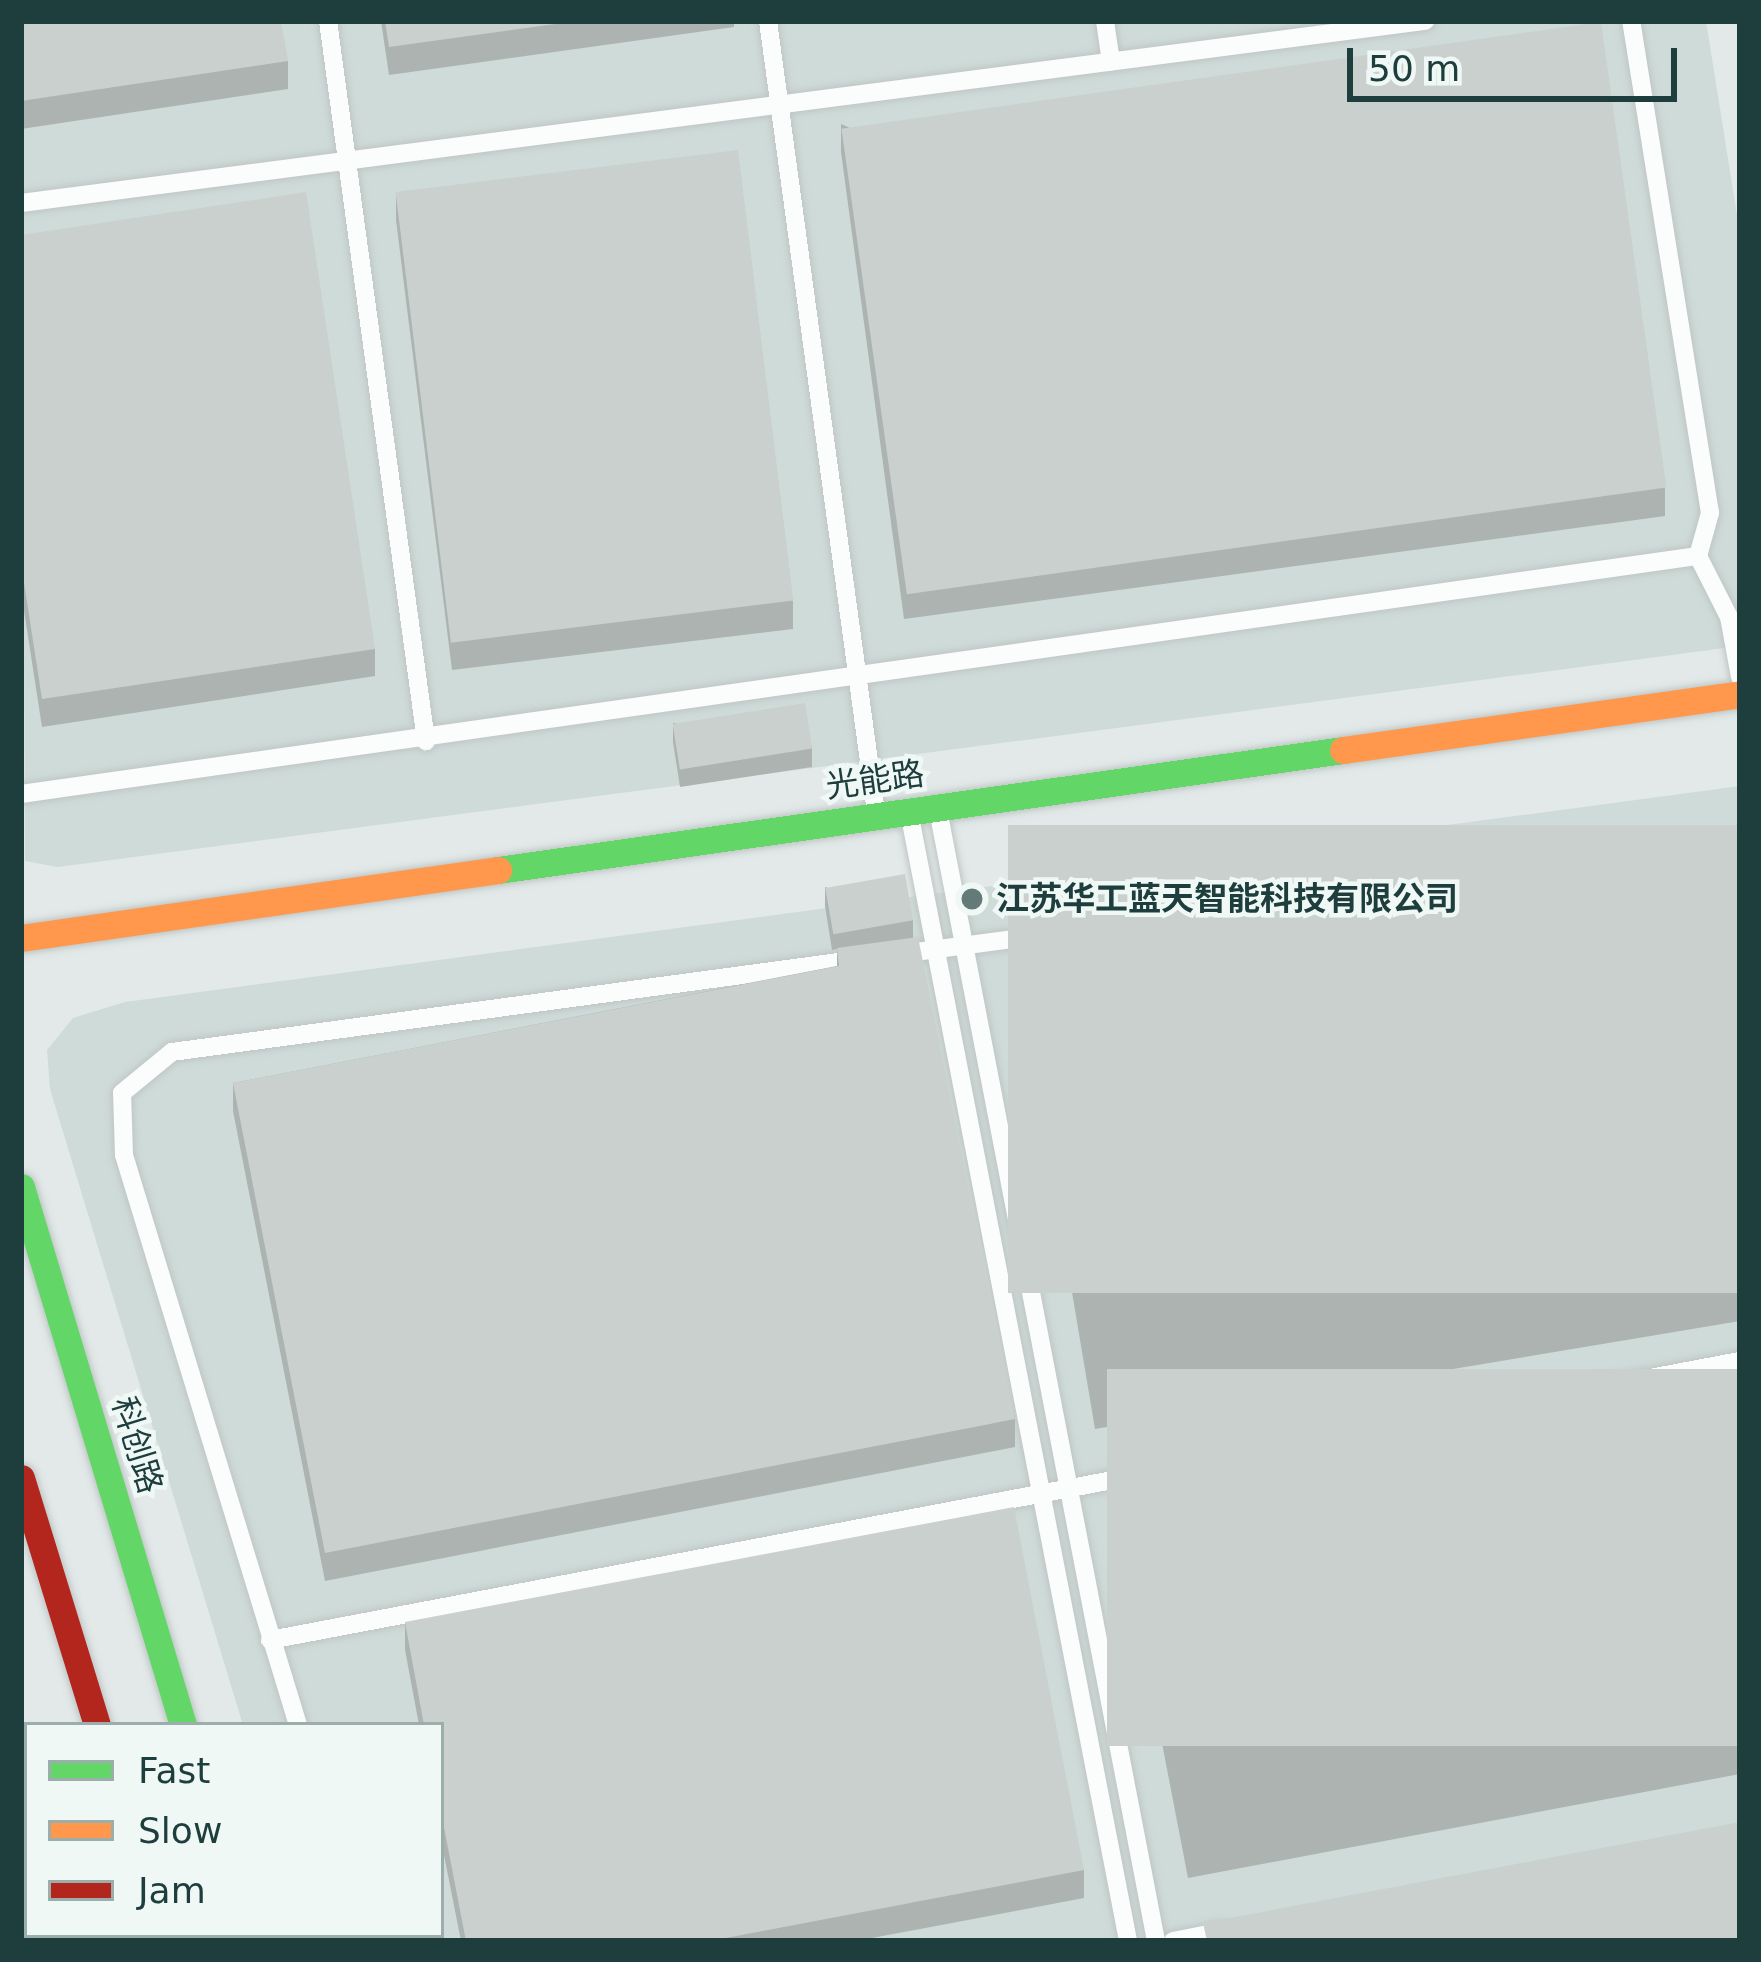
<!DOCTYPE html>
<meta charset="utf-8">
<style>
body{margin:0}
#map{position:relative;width:1761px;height:1962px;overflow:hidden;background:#e2e9e8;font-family:"DejaVu Sans","Noto Sans SC",sans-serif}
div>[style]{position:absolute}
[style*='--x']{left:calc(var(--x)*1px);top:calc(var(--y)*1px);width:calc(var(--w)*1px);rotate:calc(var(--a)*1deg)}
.built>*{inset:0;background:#cfdbd9}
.roads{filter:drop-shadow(0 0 3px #bfc6c5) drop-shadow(0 0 3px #bfc6c5)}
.lane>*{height:18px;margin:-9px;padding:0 9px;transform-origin:9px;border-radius:9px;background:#fbfcfc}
.fast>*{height:27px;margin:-13.5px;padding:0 13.5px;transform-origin:13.5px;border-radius:13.5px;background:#63d668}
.slow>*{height:27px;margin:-13.5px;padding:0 13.5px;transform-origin:13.5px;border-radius:13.5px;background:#ff974d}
.jam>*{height:27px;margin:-13.5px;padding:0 13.5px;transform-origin:13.5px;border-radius:13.5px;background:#b3261e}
.wall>*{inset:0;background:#adb3b1}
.building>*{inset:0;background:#c9d0ce;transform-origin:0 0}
.dots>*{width:33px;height:33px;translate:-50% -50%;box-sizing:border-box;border:6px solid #f0f8f6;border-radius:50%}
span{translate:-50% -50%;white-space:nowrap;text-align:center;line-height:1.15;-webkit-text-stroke:9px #f0f8f6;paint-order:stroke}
.street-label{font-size:33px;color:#1e3e3d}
.poi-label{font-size:33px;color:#1e3e3d;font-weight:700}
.left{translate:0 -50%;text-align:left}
.frame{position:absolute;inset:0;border:24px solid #1e3e3d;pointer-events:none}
.legend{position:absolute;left:24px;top:1722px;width:420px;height:216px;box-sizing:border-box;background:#f0f8f6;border:3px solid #9caeac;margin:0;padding:15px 21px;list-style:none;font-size:36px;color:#1e3e3d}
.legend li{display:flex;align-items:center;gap:24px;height:60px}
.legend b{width:60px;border:3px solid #9caeac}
.scale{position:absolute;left:1347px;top:48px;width:330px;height:54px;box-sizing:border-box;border:6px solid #1e3e3d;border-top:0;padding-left:15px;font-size:36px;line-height:42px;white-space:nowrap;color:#1e3e3d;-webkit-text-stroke:9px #f0f8f6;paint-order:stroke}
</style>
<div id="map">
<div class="built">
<i style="clip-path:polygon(21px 21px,1706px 21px,1740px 234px,1740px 646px,58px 867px,25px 861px)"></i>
<i style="clip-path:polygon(1740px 786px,1740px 1941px,309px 1941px,307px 1935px,441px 1935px,441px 1725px,243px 1725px,50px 1089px,47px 1050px,73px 1018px,125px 1002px)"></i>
<i style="clip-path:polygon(21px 1719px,27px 1935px,88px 1941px,21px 1941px)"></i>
</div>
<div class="roads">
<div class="lane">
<i style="--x:328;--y:21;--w:727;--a:82.25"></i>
<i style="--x:768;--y:21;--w:798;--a:82.23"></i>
<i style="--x:1105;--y:21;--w:41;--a:81.7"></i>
<i style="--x:21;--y:203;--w:1416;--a:-7.39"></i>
<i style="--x:1698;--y:556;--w:68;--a:63.1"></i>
<i style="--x:1729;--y:617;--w:61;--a:79.6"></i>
<i style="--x:21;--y:794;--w:1694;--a:-8.08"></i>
<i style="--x:1698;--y:556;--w:45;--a:-74.4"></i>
<i style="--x:1710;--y:513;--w:498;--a:-99.1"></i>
<i style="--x:939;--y:815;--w:1147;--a:79.09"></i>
<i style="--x:910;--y:817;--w:1145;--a:79.02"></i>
<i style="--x:901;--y:954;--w:302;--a:-7.6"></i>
<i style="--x:270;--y:1640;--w:1496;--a:-10.75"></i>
<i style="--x:298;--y:1725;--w:596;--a:-106.98"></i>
<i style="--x:124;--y:1155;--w:62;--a:-91.8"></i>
<i style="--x:122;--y:1093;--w:65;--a:-39.4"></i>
<i style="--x:172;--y:1052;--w:695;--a:-7.69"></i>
<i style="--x:21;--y:1892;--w:6;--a:-18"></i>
<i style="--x:366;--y:1935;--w:6;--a:72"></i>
<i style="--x:1173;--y:1941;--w:51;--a:-11.3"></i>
</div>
<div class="fast">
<i style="--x:498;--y:870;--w:853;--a:-8.08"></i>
<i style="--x:21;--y:1187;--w:562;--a:73.24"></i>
<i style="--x:167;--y:1935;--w:6;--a:72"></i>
</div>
<div class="slow">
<i style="--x:1343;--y:750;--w:401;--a:-8"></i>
<i style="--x:21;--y:938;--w:482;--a:-8.1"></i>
</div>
<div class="jam">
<i style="--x:21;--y:1478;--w:258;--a:72.9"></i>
<i style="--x:248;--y:1935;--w:6;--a:72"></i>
</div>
</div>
<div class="wall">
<i style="clip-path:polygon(21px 21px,288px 61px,288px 89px,21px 129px)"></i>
<i style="clip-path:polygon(381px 21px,734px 21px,734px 27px,389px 75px)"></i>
<i style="clip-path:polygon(841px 124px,1665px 488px,1665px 516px,904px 619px,841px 152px)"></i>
<i style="clip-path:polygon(396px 192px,793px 601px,793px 629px,452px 670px,396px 220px)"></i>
<i style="clip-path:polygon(21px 235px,375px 649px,375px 676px,42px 727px,21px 591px)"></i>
<i style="clip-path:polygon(673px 723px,812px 748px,812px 767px,680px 787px,673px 742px)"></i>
<i style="clip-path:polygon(1740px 825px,1740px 1321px,1095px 1429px,1018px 971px,1018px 943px)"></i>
<i style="clip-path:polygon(825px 887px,913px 920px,913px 938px,1015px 1419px,1015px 1447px,325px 1581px,233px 1111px,233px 1083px,837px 966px,837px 949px,832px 950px,825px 906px)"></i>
<i style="clip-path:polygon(1740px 1369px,1740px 1774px,1188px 1878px,1118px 1515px,1118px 1487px)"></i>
<i style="clip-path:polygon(405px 1622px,1084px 1870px,1084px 1898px,856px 1941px,461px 1941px,441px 1840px,441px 1725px,419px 1725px,405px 1650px)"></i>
</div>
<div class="building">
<i style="clip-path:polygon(21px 21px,281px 21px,288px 61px,21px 101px)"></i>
<i style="clip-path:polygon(385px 21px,577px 21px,389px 47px)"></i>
<i style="left:1601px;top:22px;width:470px;height:767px;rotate:82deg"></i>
<i style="left:738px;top:150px;width:454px;height:345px;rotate:83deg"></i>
<i style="clip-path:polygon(306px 192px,375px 649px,42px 699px,21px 563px,21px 235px)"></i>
<i style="left:805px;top:703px;width:46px;height:134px;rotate:81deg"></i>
<i style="left:1740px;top:825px;width:468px;height:732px;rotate:90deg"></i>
<i style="left:905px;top:874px;width:47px;height:81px;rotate:80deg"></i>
<i style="clip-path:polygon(918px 937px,1015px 1419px,325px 1553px,233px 1083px,839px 966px,837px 948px)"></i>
<i style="left:1740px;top:1369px;width:377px;height:633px;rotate:90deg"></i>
<i style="clip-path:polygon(1014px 1507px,1084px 1870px,710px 1941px,466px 1941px,441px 1812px,441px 1725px,424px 1725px,405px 1622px)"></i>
<i style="clip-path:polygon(1740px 1822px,1740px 1941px,1207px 1941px,1203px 1923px)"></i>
</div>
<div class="dots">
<i style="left:972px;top:899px;background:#637a79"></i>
</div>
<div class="street-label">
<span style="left:875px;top:780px;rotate:-8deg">光能路</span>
<span style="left:137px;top:1445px;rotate:73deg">科创路</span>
</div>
<div class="poi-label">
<span class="left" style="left:996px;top:899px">江苏华工蓝天智能科技有限公司</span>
</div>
<div class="frame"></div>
<ul class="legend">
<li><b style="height:15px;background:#63d668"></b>Fast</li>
<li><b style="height:15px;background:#ff974d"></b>Slow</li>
<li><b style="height:15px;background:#b3261e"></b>Jam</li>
</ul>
<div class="scale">50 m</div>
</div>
